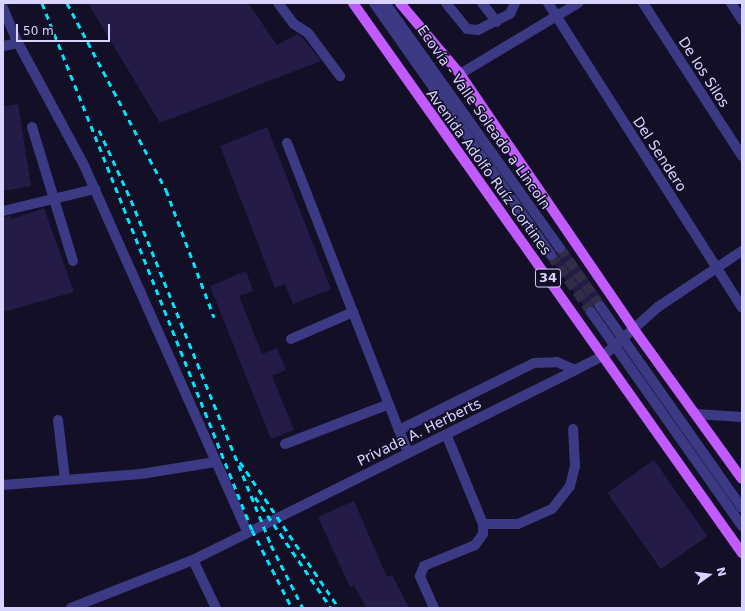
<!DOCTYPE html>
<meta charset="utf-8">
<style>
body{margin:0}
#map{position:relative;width:745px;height:611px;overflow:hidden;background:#130f26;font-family:"DejaVu Sans",sans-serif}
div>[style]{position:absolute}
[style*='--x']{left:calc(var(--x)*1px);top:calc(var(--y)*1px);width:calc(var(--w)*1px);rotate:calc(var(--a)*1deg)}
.building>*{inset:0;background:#241b47;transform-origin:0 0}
.minor-tunnel>*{height:10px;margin-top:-5px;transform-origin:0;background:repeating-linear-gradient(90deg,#312d47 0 10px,transparent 0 15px)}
.minor>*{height:10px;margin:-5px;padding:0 5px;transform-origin:5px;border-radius:5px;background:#3d3a85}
.major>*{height:10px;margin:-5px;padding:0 5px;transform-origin:5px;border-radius:5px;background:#c25bff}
.rail>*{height:3px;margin-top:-1.5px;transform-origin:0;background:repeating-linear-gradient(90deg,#00e5ff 0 6px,transparent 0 11px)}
span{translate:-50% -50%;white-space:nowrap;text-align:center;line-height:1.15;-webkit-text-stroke:3px #130f26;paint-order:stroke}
.shield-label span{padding:1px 3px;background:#130f26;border:1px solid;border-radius:3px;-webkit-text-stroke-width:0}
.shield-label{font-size:13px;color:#d9d4ff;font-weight:700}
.street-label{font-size:14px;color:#d9d4ff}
.frame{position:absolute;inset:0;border:4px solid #d9d4ff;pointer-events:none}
.north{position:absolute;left:689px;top:555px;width:40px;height:40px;-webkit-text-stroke:3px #130f26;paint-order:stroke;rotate:76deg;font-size:11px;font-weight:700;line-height:16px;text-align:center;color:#d9d4ff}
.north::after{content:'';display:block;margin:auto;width:14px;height:18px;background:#d9d4ff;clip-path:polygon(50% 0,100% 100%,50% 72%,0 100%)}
.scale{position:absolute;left:16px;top:24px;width:94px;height:18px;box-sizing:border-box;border:2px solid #d9d4ff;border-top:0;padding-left:5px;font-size:12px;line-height:14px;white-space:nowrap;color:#d9d4ff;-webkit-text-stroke:3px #130f26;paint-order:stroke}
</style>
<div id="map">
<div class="building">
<i style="clip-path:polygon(88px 3px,248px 3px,277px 45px,297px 34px,303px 38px,321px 61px,160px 123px)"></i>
<i style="clip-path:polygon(18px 104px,31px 186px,3px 191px,3px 106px)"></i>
<i style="clip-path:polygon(267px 127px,331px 289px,293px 304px,285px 284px,275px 288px,220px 146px)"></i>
<i style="clip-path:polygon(44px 208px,74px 292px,3px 312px,3px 217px,11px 216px,12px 219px)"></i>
<i style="clip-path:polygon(566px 248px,603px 300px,597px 300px,594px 306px,586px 309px,552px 261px,557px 254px,564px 253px)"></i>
<i style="clip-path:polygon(246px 271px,253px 291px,239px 296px,262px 354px,277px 348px,286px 370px,272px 376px,294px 430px,271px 439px,210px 286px)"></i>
<i style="left:654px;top:460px;width:93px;height:57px;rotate:55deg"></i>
<i style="clip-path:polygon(354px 501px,387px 577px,392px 575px,409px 608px,366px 608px,354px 585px,350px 587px,318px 517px)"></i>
</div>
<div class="minor-tunnel">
<i style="--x:560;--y:248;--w:70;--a:55.4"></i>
<i style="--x:551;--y:255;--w:70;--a:54.9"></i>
</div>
<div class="minor">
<i style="--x:278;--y:3;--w:26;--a:53"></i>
<i style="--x:294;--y:24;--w:17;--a:33"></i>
<i style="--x:308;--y:33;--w:54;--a:53.3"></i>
<i style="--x:374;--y:3;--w:308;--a:54.9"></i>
<i style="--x:385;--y:3;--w:301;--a:54.5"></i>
<i style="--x:446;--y:3;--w:33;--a:51"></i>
<i style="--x:467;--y:29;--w:11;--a:5"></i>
<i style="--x:478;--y:30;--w:36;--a:-27"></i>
<i style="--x:510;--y:14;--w:12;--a:-66"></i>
<i style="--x:482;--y:3;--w:24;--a:52"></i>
<i style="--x:548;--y:3;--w:361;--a:57.5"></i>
<i style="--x:643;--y:3;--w:182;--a:57.1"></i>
<i style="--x:731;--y:3;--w:20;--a:57"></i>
<i style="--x:3;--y:8;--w:38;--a:67"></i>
<i style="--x:18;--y:43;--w:136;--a:61.6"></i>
<i style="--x:83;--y:163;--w:404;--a:66"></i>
<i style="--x:3;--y:46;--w:15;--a:-11"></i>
<i style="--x:460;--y:74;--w:138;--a:-31"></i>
<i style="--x:32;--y:127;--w:140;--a:73"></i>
<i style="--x:287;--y:143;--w:308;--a:68.7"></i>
<i style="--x:399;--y:430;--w:151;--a:-26.4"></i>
<i style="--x:534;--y:363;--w:23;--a:-2"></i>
<i style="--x:557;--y:362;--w:20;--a:24"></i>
<i style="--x:3;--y:211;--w:95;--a:-13.4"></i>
<i style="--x:600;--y:306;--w:247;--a:54.9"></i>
<i style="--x:591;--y:312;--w:262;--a:54.8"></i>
<i style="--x:291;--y:339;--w:68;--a:-23.5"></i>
<i style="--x:696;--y:414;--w:46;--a:3.7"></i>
<i style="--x:58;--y:420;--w:60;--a:83.3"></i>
<i style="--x:399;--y:430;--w:24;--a:68"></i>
<i style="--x:285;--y:444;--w:111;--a:-21"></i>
<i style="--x:3;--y:485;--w:138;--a:-4.6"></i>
<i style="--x:141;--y:474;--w:75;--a:-9.2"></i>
<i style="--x:483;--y:524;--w:35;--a:0"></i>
<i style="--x:518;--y:524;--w:37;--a:-24"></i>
<i style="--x:552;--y:509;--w:29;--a:-52"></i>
<i style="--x:570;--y:486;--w:21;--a:-76"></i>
<i style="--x:575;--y:466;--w:37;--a:-93"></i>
<i style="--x:193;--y:560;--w:53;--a:64.4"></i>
<i style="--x:71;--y:608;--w:131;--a:-21.5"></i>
<i style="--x:193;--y:560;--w:427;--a:-26.4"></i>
<i style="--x:575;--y:370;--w:31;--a:-27"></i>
<i style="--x:603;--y:356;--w:74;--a:-41.7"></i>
<i style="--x:658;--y:307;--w:101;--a:-33.7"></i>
<i style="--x:434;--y:608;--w:35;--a:-114"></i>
<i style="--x:420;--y:576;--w:11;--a:-68"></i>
<i style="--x:424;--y:566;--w:55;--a:-22.4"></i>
<i style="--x:475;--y:545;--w:14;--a:-54"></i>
<i style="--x:483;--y:534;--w:10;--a:-90"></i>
<i style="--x:483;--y:524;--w:97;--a:-112.3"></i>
</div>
<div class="major">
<i style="--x:353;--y:3;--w:674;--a:54.73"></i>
<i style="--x:400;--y:3;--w:93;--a:49.8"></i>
<i style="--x:460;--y:74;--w:307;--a:55.7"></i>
<i style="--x:633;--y:328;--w:186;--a:54.2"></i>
</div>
<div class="rail">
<i style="--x:42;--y:3;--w:567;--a:68.27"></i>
<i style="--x:252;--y:530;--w:88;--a:62.9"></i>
<i style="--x:67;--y:3;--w:212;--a:62.1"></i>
<i style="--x:166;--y:190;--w:136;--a:69.3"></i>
<i style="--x:99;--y:130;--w:77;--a:65.4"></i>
<i style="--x:131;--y:200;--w:372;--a:67.9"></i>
<i style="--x:271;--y:545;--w:71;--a:63.1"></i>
<i style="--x:240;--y:462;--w:176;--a:55.9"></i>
<i style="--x:255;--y:497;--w:135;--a:55.6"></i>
</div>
<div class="shield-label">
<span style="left:548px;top:278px">34</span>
</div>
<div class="street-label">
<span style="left:704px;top:72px;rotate:57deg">De los Silos</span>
<span style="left:484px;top:117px;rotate:55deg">Ecovía - Valle Soleado a Lincoln</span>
<span style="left:660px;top:154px;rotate:57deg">Del Sendero</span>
<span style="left:489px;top:172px;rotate:54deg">Avenida Adolfo Ruíz Cortines</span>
<span style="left:419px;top:432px;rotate:-26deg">Privada A. Herberts</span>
</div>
<div class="frame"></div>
<div class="north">N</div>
<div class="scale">50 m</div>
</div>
